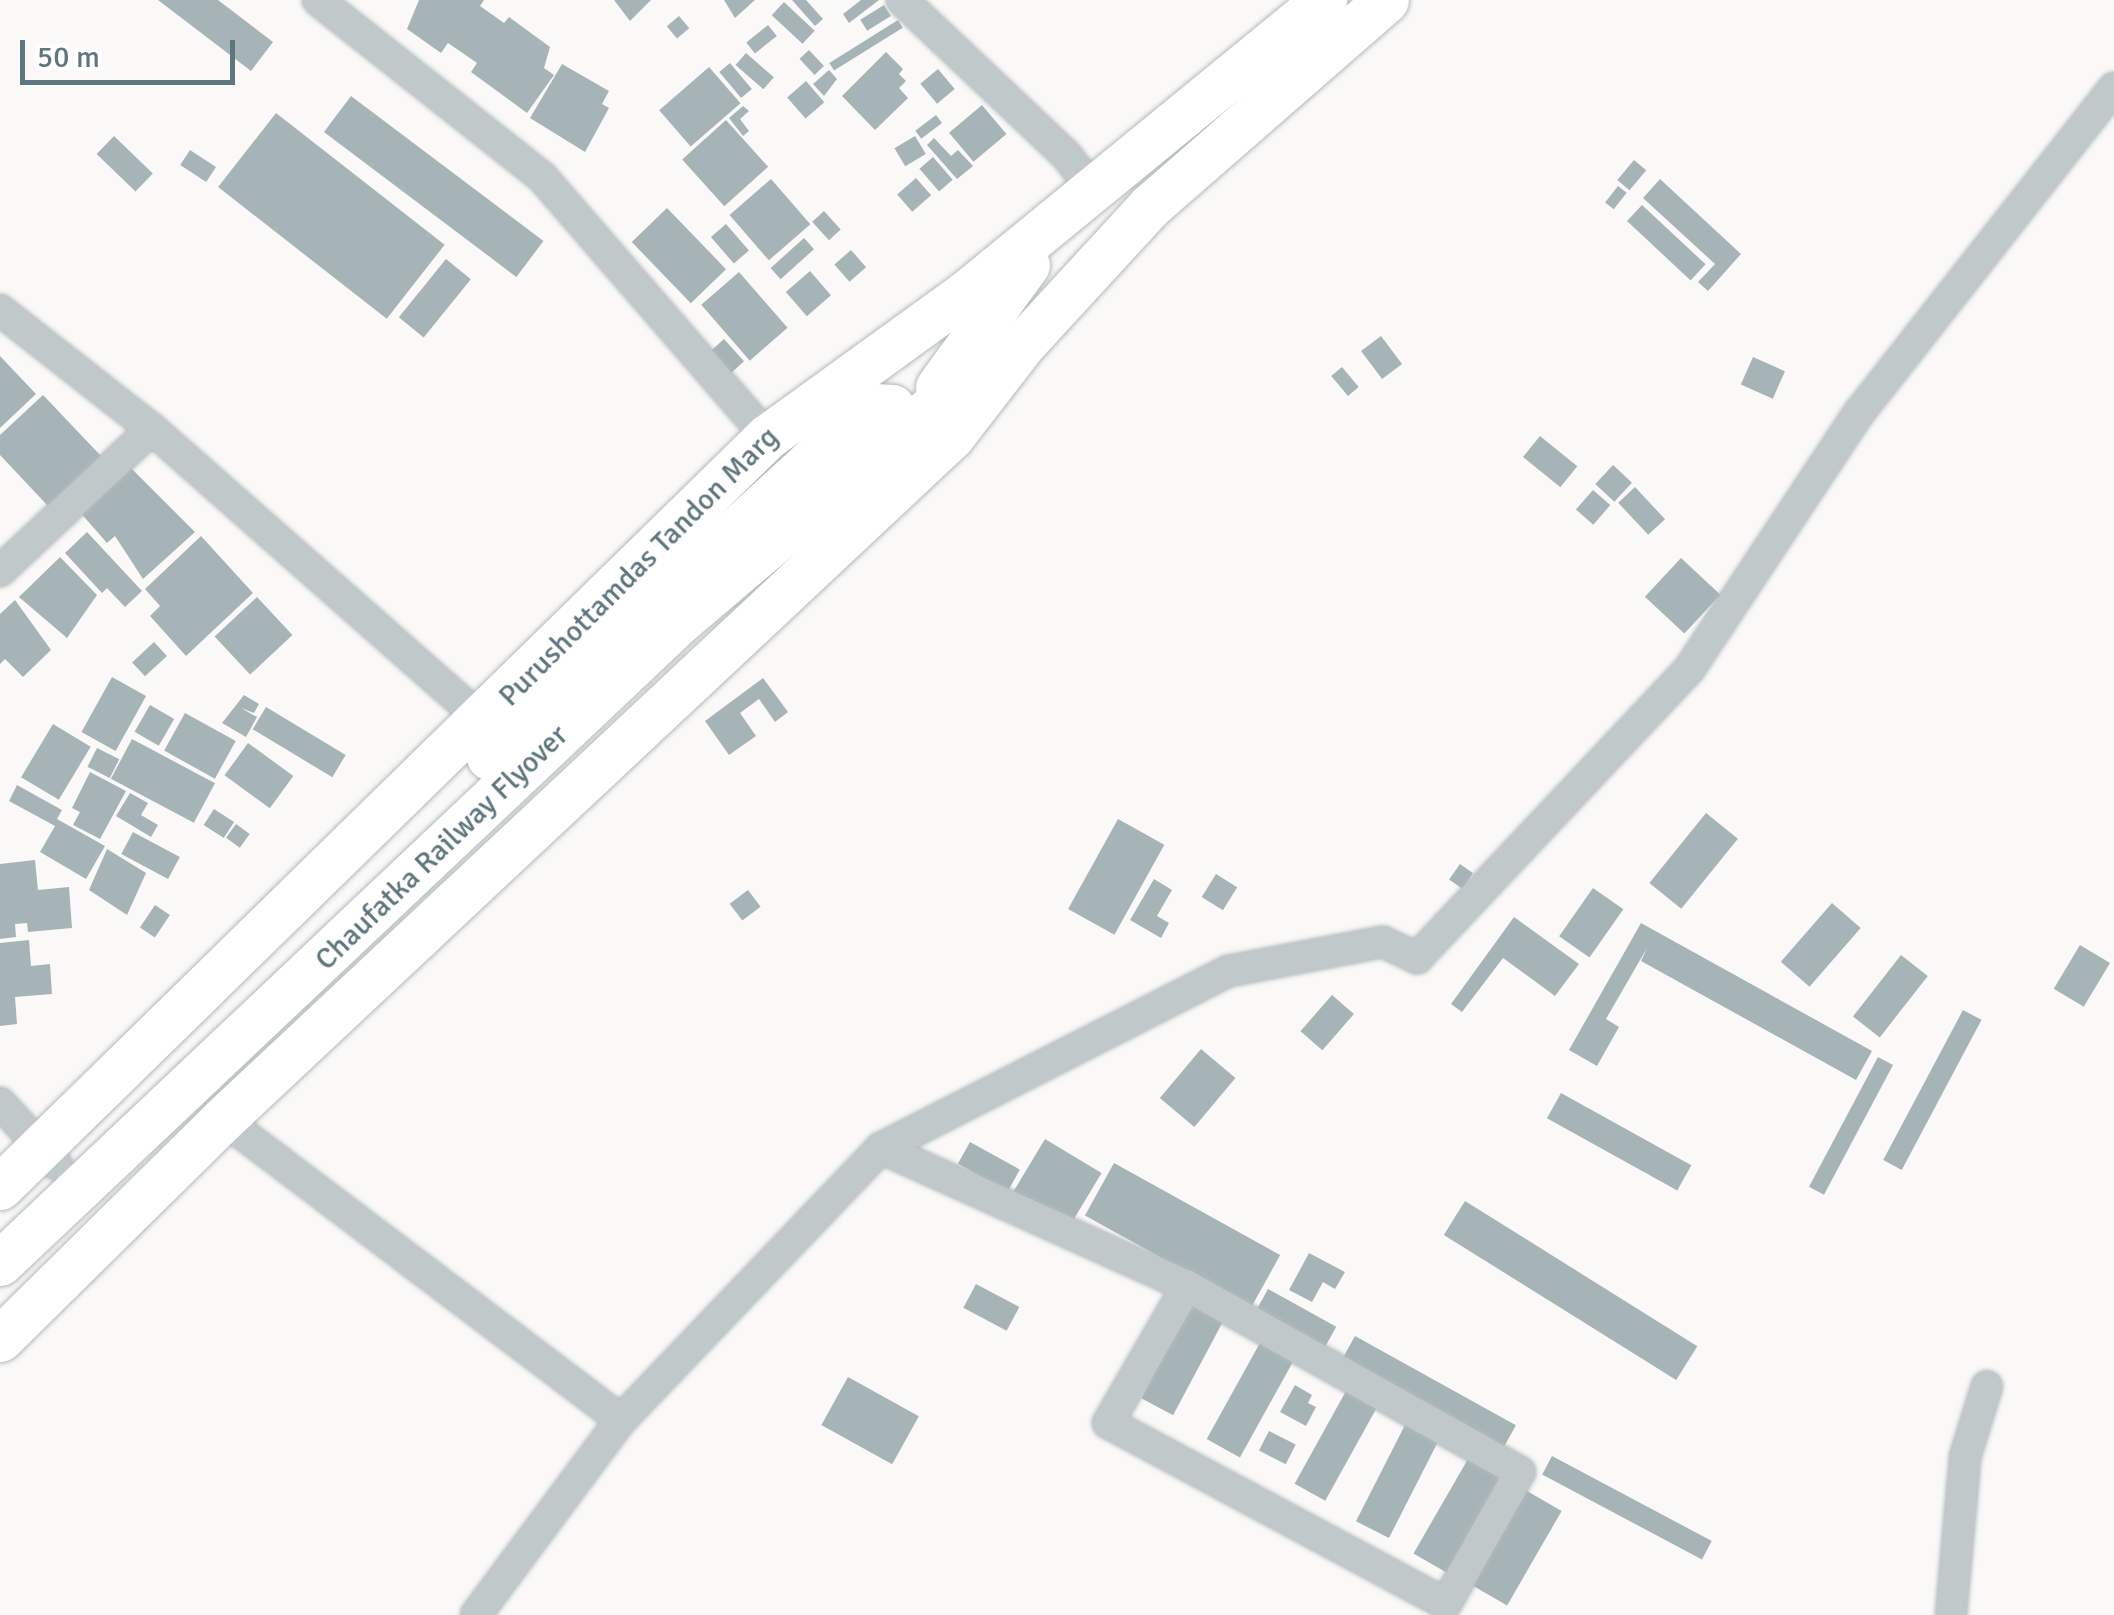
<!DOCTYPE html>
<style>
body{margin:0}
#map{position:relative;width:2114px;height:1615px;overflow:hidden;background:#faf9f7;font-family:Signika,sans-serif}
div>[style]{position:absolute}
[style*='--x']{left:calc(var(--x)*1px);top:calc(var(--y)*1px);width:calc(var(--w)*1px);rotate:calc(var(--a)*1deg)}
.building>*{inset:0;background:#a7b4b7;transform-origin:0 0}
.roads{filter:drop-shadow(0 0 2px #b2babd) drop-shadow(0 0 2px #b2babd)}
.minor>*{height:30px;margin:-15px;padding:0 15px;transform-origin:15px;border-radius:15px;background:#c0c8ca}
.primary>*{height:45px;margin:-22.5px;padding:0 22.5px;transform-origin:22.5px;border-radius:22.5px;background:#fff}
span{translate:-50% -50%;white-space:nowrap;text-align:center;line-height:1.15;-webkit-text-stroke:10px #fff;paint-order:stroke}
.street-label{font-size:30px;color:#5e767e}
.scale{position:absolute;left:20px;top:40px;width:215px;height:45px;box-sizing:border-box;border:5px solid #5e767e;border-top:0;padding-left:12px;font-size:30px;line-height:35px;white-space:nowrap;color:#5e767e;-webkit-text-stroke:8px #fff;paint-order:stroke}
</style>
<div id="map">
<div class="building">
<i style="clip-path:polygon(158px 0,218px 0,273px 42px,251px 71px)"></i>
<i style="clip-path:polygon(419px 0,484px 0,480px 6px,504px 23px,509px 17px,550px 47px,544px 68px,554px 75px,527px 113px,471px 72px,477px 63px,448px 43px,441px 53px,407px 29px)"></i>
<i style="clip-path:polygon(614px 0,651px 0,630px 21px)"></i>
<i style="clip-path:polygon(724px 0,755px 0,735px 18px)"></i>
<i style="clip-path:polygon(792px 0,806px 0,823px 19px,815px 26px)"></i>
<i style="clip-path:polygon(861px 0,879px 0,849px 23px,843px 14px)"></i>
<i style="left:784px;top:2px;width:42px;height:18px;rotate:43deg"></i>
<i style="left:884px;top:5px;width:13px;height:28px;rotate:58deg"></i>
<i style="left:679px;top:16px;width:16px;height:16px;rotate:50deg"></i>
<i style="left:898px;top:20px;width:9px;height:81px;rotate:58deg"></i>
<i style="left:768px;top:25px;width:14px;height:28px;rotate:51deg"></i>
<i style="left:809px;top:50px;width:22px;height:13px;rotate:47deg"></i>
<i style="clip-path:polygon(886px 52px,903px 69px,899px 74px,906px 81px,899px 88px,908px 98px,875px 130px,842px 96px)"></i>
<i style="left:746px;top:53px;width:37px;height:16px;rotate:41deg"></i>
<i style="left:730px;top:63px;width:34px;height:14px;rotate:50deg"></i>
<i style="clip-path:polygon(562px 64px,609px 91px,602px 104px,609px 108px,585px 152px,530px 118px)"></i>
<i style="left:709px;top:67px;width:48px;height:66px;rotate:49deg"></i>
<i style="left:938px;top:69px;width:26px;height:23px;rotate:50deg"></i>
<i style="clip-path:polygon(829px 70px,837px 79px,824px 96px,813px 84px)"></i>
<i style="left:806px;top:81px;width:28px;height:25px;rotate:49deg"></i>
<i style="left:351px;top:96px;width:241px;height:45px;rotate:37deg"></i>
<i style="left:982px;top:105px;width:38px;height:43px;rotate:50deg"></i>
<i style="clip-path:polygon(743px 106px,749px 111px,740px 119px,749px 131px,743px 136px,729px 118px)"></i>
<i style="left:276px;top:113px;width:214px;height:94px;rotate:38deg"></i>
<i style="left:936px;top:115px;width:10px;height:26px;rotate:53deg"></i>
<i style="left:726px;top:120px;width:63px;height:59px;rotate:48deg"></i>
<i style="left:114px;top:136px;width:54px;height:25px;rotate:44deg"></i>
<i style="left:915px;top:136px;width:21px;height:24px;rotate:59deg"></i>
<i style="clip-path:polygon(934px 138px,951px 156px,958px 150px,973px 166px,957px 179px,927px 145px)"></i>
<i style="left:190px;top:150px;width:31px;height:18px;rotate:33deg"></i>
<i style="left:933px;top:157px;width:30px;height:18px;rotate:49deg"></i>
<i style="left:1634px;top:160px;width:16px;height:26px;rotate:40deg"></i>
<i style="left:916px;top:178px;width:23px;height:25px;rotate:49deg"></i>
<i style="left:771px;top:179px;width:60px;height:55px;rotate:49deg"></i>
<i style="clip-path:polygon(1660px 179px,1741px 254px,1708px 291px,1698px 282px,1715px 264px,1643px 198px)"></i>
<i style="left:1618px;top:186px;width:11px;height:21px;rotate:38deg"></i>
<i style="left:1642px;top:205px;width:87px;height:22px;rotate:43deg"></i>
<i style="left:667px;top:208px;width:85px;height:49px;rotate:46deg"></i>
<i style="left:824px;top:211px;width:25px;height:16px;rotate:48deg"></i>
<i style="left:726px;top:224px;width:35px;height:20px;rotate:49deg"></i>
<i style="left:804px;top:238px;width:15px;height:45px;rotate:48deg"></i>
<i style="left:851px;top:250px;width:23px;height:22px;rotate:49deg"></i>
<i style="left:446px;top:259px;width:32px;height:75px;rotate:39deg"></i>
<i style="left:810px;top:271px;width:32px;height:32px;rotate:49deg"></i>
<i style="left:739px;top:272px;width:74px;height:50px;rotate:49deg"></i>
<i style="left:1381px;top:336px;width:35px;height:25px;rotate:53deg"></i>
<i style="left:724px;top:339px;width:30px;height:22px;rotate:48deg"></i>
<i style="clip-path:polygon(0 356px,36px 394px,0 428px)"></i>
<i style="left:1753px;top:357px;width:35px;height:30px;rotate:24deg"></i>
<i style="left:1342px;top:367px;width:26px;height:14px;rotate:50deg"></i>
<i style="clip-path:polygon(43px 395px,101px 456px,48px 506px,0 455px,0 435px)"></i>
<i style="left:1540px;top:436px;width:48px;height:27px;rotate:39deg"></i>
<i style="clip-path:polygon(128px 465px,195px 532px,143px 579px,115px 536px,107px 543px,78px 510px)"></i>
<i style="left:1613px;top:465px;width:26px;height:26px;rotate:43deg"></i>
<i style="left:1635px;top:487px;width:44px;height:23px;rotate:47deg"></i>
<i style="left:1593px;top:490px;width:23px;height:26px;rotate:41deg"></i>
<i style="clip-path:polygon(87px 532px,142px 591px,125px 607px,107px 588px,102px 593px,65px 553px)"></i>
<i style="clip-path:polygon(201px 536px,253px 593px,186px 656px,150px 616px,160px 606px,145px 589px)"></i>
<i style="clip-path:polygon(60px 557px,97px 595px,67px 638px,19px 597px)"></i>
<i style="left:1681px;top:558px;width:54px;height:53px;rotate:43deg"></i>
<i style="left:257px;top:597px;width:52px;height:58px;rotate:47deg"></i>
<i style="clip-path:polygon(15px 600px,51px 650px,23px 677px,5px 659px,0 664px,0 614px)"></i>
<i style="left:154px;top:642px;width:19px;height:30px;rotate:47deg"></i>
<i style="left:112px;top:677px;width:39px;height:63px;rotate:29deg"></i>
<i style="clip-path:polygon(763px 678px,788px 712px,775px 722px,759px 699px,740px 713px,756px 736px,729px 755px,705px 721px)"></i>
<i style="clip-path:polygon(244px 695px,259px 704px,254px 713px,241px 708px,257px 717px,246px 737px,222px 723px)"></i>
<i style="left:150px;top:705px;width:28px;height:31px;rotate:30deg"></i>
<i style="left:266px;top:707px;width:93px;height:26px;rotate:31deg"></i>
<i style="left:185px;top:713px;width:58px;height:43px;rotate:29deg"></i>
<i style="left:53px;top:724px;width:44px;height:62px;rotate:31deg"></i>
<i style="left:132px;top:739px;width:94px;height:45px;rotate:28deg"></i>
<i style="left:248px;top:743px;width:56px;height:40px;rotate:36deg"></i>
<i style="left:97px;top:748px;width:25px;height:21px;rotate:27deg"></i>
<i style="clip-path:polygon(90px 772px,126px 791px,100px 839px,73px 825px,80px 812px,72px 808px)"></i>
<i style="clip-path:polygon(17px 785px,62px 810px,57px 819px,105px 846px,86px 879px,40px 852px,55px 826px,9px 801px)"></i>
<i style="clip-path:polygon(130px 793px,148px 803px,141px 815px,158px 825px,151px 837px,116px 816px)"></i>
<i style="left:214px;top:809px;width:24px;height:19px;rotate:33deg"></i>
<i style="left:1706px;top:813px;width:41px;height:90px;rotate:39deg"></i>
<i style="left:1118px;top:819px;width:53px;height:103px;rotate:29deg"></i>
<i style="left:236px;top:824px;width:17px;height:17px;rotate:36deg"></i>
<i style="left:133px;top:832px;width:53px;height:25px;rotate:28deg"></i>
<i style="clip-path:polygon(107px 849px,146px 873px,127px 915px,89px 890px)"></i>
<i style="clip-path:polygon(35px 860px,38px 890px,69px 887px,72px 928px,28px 932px,27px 923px,15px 924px,16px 937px,0 939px,0 864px)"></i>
<i style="left:1460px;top:864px;width:16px;height:19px;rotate:35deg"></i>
<i style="left:1216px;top:874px;width:25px;height:27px;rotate:32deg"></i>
<i style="clip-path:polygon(1154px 879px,1172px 890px,1157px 916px,1169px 923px,1161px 938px,1130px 920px)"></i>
<i style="left:1593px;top:888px;width:37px;height:59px;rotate:35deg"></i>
<i style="left:748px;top:890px;width:21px;height:23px;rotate:53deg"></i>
<i style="left:1832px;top:903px;width:38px;height:78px;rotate:41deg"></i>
<i style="left:155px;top:905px;width:18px;height:27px;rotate:34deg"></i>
<i style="clip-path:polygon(1514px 917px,1579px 964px,1555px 996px,1503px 958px,1462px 1012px,1451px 1004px)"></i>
<i style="clip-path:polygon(1641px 923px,1872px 1051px,1856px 1080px,1641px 961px,1647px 948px,1606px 1019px,1619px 1027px,1597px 1066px,1569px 1050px)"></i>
<i style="clip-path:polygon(29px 940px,31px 966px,50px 964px,52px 994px,15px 997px,17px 1024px,0 1026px,0 943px)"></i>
<i style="left:2080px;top:945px;width:35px;height:51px;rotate:31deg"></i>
<i style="left:1901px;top:955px;width:34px;height:78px;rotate:38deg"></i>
<i style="left:1332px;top:995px;width:29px;height:48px;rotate:41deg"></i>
<i style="left:1963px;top:1010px;width:21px;height:170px;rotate:28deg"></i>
<i style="left:1201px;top:1049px;width:45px;height:64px;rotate:40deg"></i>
<i style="left:1878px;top:1057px;width:17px;height:147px;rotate:28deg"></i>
<i style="left:1561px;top:1093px;width:149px;height:29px;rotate:29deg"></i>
<i style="left:1045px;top:1139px;width:66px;height:63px;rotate:31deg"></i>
<i style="left:970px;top:1142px;width:57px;height:25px;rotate:29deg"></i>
<i style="left:1114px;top:1163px;width:190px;height:60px;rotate:29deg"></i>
<i style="left:1465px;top:1201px;width:274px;height:40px;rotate:32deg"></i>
<i style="clip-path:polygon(1309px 1253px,1345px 1272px,1335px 1289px,1323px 1282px,1312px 1302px,1289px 1290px)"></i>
<i style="left:976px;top:1284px;width:49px;height:27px;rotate:28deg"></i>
<i style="left:1268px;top:1289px;width:78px;height:26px;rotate:29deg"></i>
<i style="left:1192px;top:1303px;width:36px;height:108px;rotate:28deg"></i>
<i style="left:1355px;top:1336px;width:184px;height:31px;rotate:29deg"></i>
<i style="left:1261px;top:1341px;width:38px;height:112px;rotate:29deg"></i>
<i style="left:848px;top:1377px;width:81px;height:55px;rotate:29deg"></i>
<i style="clip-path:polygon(1295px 1385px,1312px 1395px,1308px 1403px,1316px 1407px,1306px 1426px,1280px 1412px)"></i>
<i style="left:1346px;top:1391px;width:35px;height:106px;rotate:29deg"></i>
<i style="left:1405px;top:1425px;width:37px;height:108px;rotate:27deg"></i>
<i style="left:1269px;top:1431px;width:30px;height:22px;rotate:27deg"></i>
<i style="left:1552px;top:1456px;width:181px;height:21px;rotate:28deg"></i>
<i style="left:1468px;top:1459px;width:40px;height:109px;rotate:30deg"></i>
<i style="left:1527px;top:1491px;width:40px;height:109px;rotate:30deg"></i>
</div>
<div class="roads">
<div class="minor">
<i style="--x:318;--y:0;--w:285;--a:38.3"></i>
<i style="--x:542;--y:177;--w:344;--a:49.1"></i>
<i style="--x:902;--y:0;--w:227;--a:43.4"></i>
<i style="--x:1067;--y:156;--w:43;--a:52.6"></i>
<i style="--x:0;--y:310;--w:193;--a:38.1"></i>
<i style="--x:152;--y:429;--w:453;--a:41.4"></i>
<i style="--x:0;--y:571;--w:208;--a:-43.1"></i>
<i style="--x:0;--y:1103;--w:83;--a:47.4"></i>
<i style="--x:223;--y:1119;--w:499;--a:37.1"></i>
<i style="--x:881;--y:1148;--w:336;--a:24.3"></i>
<i style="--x:1187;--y:1286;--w:381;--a:29.2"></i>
<i style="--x:1520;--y:1472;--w:151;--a:119.3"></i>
<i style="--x:1446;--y:1604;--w:383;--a:-151.8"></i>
<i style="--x:1108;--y:1423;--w:158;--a:-60"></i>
<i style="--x:476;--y:1615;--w:243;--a:-53.4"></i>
<i style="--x:621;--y:1420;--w:376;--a:-46.3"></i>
<i style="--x:881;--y:1148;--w:390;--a:-27"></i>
<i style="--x:1229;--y:971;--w:157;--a:-10.7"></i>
<i style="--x:1383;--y:942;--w:38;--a:25"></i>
<i style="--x:1417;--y:958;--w:398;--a:-46.7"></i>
<i style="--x:1690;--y:668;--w:306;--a:-56.5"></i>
<i style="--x:1859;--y:413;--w:413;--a:-51.9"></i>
<i style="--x:1951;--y:1615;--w:159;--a:-84.9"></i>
<i style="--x:1965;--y:1457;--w:74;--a:-72.8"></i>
</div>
<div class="primary">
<i style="--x:938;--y:387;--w:151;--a:-53.9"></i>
<i style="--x:489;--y:757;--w:495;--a:-42.6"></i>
<i style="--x:853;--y:422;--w:26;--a:-37"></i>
<i style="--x:874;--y:406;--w:18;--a:3"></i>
<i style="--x:892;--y:407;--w:22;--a:58"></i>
<i style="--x:904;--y:426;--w:21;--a:115"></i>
<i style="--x:0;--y:1187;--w:1073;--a:-44.36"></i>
<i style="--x:767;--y:437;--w:246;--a:-35.9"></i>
<i style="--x:966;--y:293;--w:463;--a:-39.3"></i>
<i style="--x:0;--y:1263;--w:937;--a:-43.36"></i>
<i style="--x:681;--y:620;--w:387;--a:-40.3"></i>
<i style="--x:0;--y:1339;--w:313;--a:-44.6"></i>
<i style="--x:223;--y:1119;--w:999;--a:-43.13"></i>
<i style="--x:952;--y:436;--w:118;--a:-52.3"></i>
<i style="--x:1024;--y:343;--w:186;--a:-47.4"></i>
<i style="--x:1150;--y:206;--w:313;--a:-41.1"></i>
</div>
</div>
<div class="street-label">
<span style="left:639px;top:567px;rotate:-45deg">Purushottamdas Tandon Marg</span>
<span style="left:442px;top:848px;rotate:-44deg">Chaufatka Railway Flyover</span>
</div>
<div class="scale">50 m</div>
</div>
